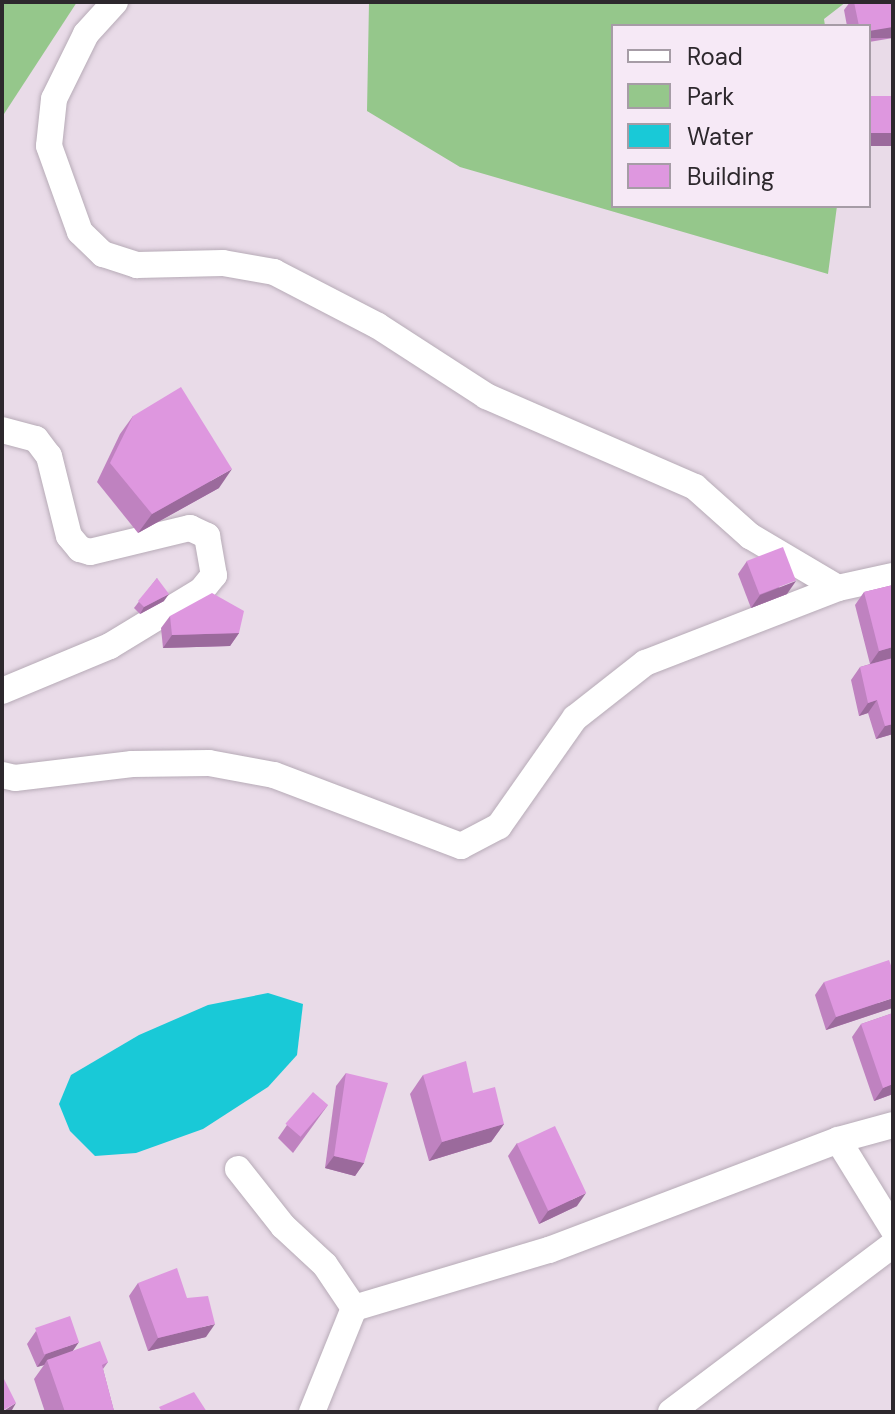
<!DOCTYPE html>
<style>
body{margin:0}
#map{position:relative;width:895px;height:1414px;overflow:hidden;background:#e9dbe8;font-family:"DM Sans",sans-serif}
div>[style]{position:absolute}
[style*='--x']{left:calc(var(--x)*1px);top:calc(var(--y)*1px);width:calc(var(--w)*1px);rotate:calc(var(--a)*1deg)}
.green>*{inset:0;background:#95c78b}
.water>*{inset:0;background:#19c9d7}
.roads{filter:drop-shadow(0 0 2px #b7abb7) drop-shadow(0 0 2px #b7abb7)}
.minor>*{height:26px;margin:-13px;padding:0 13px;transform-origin:13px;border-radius:13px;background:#fff}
.wall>*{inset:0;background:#bf82c0}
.shaded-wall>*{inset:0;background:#9b6a9c;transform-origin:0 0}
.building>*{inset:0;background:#de97df;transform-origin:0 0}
span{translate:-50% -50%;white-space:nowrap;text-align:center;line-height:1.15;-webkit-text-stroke:6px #f6e9f6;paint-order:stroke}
.frame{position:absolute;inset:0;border:4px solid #2d282d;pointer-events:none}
.legend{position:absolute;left:611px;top:24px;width:260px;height:184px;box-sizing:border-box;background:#f6e9f6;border:2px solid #a69ca6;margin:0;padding:10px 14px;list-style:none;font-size:24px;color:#2d282d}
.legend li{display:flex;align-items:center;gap:16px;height:40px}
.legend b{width:40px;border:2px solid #a69ca6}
</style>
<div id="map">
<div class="green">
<i style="clip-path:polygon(2px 2px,77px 2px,2px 117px)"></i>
<i style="clip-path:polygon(369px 2px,846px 2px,824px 19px,825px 26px,613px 26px,613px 206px,837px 206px,828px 274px,460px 167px,367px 111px)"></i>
</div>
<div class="water">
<i style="clip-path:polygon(268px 993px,303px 1004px,297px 1055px,268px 1087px,203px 1129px,136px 1153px,95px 1156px,70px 1131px,59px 1104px,71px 1075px,139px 1035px,208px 1005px)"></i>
</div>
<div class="roads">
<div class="minor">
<i style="--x:115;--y:2;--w:43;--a:132.2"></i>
<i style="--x:86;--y:34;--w:72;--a:116.2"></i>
<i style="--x:54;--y:99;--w:47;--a:96.1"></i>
<i style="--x:49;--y:146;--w:91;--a:70.2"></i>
<i style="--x:80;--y:232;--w:32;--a:44"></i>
<i style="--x:103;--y:254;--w:36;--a:18"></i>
<i style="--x:137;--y:265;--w:86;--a:-1.3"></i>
<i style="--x:223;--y:263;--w:52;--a:10"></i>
<i style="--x:274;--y:272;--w:117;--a:27.4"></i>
<i style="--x:378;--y:326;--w:129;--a:32.9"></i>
<i style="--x:486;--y:396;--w:228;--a:23.5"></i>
<i style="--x:695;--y:487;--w:74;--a:41.7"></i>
<i style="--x:750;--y:536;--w:102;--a:30.6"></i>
<i style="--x:2;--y:430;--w:35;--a:15"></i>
<i style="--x:36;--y:439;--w:21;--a:53"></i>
<i style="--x:49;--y:456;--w:82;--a:76"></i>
<i style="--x:69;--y:536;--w:17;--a:50"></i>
<i style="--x:80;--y:549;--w:10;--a:17"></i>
<i style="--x:90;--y:552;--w:103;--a:-13.5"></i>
<i style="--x:190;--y:528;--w:19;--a:25"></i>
<i style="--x:207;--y:536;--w:40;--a:80"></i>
<i style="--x:214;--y:575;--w:19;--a:129"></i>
<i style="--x:202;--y:590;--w:108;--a:148.7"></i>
<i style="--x:110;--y:646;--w:117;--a:157.4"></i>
<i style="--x:2;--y:775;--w:13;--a:13"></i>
<i style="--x:15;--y:778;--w:118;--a:-6.8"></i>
<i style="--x:132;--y:764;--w:77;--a:-0.7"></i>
<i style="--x:209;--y:763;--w:66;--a:10.5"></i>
<i style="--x:274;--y:775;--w:200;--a:20.8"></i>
<i style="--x:461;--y:846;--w:43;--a:-27.8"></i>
<i style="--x:499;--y:826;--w:132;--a:-54.9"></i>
<i style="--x:575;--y:718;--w:89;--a:-38.2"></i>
<i style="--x:645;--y:663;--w:207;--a:-21.2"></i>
<i style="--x:838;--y:588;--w:56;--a:-12.3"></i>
<i style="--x:838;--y:1140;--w:105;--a:58.3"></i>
<i style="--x:238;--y:1169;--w:73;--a:51.7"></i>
<i style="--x:283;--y:1226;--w:57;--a:42.9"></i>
<i style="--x:325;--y:1265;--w:52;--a:56"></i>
<i style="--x:354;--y:1308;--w:203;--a:-16.6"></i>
<i style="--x:549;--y:1250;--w:309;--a:-20.8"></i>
<i style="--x:838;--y:1140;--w:57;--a:-15.3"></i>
<i style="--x:312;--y:1412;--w:112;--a:-68"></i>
<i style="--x:671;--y:1412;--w:278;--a:-37"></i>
</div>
</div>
<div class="wall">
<i style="clip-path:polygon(850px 2px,893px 2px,893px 38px,869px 42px,869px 26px,847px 26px,844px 10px)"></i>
<i style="clip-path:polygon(133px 416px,219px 488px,138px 533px,97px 482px,120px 434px)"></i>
<i style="clip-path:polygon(747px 561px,787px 594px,751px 608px,738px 574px)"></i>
<i style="clip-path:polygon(157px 578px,164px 601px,140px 614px,134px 608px)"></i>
<i style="clip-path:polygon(893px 585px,893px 734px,876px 739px,868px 713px,859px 716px,851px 680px,860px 667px,870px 664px,855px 605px,864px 592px)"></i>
<i style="clip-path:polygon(170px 616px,239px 633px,230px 646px,163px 648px,161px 628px)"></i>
<i style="clip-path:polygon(824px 982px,892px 1008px,826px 1030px,815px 995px)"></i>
<i style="clip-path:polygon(893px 1013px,893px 1094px,874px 1101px,852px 1037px,861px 1024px)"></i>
<i style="clip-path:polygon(346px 1073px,364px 1163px,355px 1176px,325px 1168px,336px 1086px)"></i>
<i style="clip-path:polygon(423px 1075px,473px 1093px,504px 1124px,491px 1142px,429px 1161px,410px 1094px)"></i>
<i style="clip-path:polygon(328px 1105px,293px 1153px,278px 1138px,287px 1125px)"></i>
<i style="clip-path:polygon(517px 1143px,577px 1206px,539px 1224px,508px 1156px)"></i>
<i style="clip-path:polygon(138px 1283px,187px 1298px,206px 1337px,148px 1351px,129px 1296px)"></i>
<i style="clip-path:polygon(36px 1331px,73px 1351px,108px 1362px,103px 1369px,114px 1411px,113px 1412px,45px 1412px,34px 1379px,44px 1365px,37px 1367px,27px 1344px)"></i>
</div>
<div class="shaded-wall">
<i style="left:893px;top:27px;width:11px;height:24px;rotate:90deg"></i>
<i style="left:869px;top:133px;width:24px;height:13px"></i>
<i style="clip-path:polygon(232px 469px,219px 488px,138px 533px,152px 514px)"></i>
<i style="clip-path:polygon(796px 581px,787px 594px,751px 608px,760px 595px)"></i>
<i style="clip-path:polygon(169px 594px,164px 601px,140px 614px,144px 607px)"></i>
<i style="clip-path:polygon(239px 633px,230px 646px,163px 648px,172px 635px)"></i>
<i style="clip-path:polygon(893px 647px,893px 658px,870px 664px,879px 651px)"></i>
<i style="clip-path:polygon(877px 700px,868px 713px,859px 716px,868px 703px)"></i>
<i style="clip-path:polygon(893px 724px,893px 734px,876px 739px,885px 726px)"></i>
<i style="clip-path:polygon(893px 998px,892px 1008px,826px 1030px,836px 1017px)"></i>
<i style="clip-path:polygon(893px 1084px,893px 1094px,874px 1101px,883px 1088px)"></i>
<i style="clip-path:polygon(504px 1124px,491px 1142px,429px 1161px,442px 1142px)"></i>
<i style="clip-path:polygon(334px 1156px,364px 1163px,355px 1176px,325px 1168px)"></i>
<i style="clip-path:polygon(586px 1193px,577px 1206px,539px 1224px,548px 1211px)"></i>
<i style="clip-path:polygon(215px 1324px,206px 1337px,148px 1351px,158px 1338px)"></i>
<i style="clip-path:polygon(79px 1342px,70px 1355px,47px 1360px,44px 1365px,37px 1367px,46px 1354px)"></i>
<i style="clip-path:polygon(16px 1403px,12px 1410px,8px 1412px,2px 1412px)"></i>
</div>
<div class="building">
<i style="clip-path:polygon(854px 2px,893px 2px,893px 27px,869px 31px,869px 26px,859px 26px)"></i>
<i style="left:869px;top:96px;width:24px;height:37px"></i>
<i style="clip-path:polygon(181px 387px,232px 469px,152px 514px,110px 463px,133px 416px)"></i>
<i style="left:783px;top:547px;width:36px;height:39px;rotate:69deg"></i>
<i style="clip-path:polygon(157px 578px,169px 594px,144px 607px,138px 601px)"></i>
<i style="clip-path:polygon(893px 585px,893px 647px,879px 651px,864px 592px)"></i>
<i style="clip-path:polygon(212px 593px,244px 611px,239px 633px,172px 635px,170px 616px)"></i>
<i style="clip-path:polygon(893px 658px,893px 724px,885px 726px,877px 700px,868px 703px,860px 667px)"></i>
<i style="clip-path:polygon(889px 960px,893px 971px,893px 998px,836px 1017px,824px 982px)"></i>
<i style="clip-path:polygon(893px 1013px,893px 1084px,883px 1088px,861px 1024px)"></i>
<i style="clip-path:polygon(466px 1061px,473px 1093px,495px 1087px,504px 1124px,442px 1142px,423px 1075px)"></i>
<i style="clip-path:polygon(346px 1073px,388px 1083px,364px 1163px,334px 1156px)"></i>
<i style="left:313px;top:1092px;width:20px;height:42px;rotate:41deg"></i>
<i style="left:555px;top:1126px;width:74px;height:42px;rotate:65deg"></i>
<i style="clip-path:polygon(177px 1268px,187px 1298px,208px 1296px,215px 1324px,158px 1338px,138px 1283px)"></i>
<i style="left:70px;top:1316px;width:28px;height:37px;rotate:71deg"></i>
<i style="clip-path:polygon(100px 1341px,108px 1362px,102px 1365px,114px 1411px,111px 1412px,65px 1412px,47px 1360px)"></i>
<i style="clip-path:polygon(4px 1379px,16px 1403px,2px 1411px,2px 1380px)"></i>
<i style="clip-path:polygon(194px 1392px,207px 1412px,162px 1412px,159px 1407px)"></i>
</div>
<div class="frame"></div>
<ul class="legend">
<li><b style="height:10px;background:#fff"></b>Road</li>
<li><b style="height:22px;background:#95c78b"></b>Park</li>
<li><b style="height:22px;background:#19c9d7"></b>Water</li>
<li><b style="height:22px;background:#de97df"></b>Building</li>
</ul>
</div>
